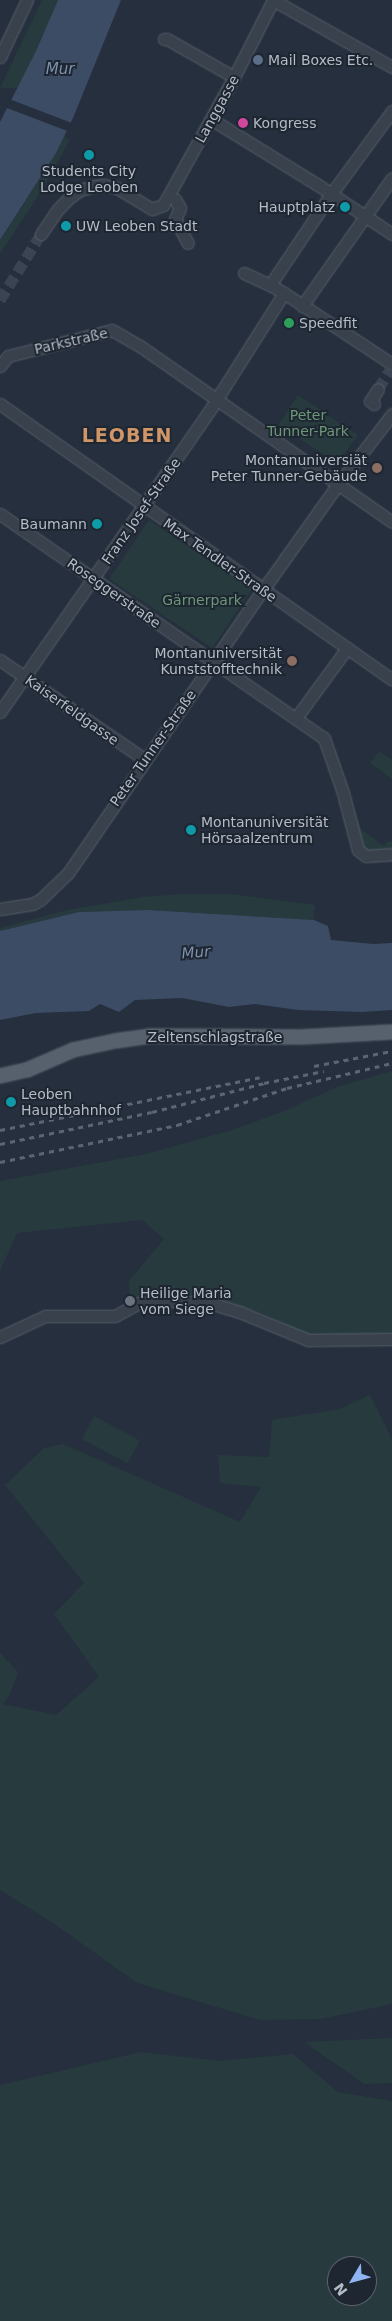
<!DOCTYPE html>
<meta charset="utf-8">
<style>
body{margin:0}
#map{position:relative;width:392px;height:2321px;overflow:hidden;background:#252f3d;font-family:"DejaVu Sans",sans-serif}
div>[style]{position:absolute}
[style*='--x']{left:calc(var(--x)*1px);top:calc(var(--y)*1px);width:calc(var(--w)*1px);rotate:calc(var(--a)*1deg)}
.green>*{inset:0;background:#273b3e;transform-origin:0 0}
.water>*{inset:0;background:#3c4c65}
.pier>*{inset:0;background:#252f3d;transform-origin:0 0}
.minor-tunnel>*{height:11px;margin-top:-5.5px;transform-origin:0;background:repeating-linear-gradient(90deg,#3b4452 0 11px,transparent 0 16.5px)}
.roads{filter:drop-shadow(0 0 1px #575f6b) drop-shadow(0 0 1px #575f6b)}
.minor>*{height:11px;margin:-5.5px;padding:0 5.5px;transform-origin:5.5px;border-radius:5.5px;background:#39414d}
.major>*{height:14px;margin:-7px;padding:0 7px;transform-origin:7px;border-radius:7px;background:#57606d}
.rail>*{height:2.5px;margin-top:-1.25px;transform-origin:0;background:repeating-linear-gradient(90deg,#5b6574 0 5px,transparent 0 10px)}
.dots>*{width:14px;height:14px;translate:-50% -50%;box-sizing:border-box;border:2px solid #1e2632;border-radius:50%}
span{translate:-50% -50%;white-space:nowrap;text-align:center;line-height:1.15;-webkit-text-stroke:4px #1e2632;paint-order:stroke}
.poi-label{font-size:14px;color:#b5bcc8}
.left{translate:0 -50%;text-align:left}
.right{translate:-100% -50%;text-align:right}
.street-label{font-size:14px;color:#b5bcc8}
.park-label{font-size:14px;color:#6d9877}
.water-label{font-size:15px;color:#7e92ae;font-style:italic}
.district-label{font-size:19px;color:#d09668;font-weight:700;letter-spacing:1px}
.north{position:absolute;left:327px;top:2256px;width:50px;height:50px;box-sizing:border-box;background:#1e2632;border:1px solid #5a626e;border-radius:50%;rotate:233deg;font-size:14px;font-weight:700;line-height:20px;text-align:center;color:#b5bcc8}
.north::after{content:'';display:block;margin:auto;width:18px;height:22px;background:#8fb5f3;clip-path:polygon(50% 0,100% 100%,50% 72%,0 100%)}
</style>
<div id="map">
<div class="green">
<i style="clip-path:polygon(42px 0,58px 0,36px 51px,18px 88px,0 88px)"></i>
<i style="clip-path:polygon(64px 136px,70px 140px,40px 193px,0 254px,0 241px,56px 153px)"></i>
<i style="clip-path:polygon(298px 395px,358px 435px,342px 457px,332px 460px,278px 425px)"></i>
<i style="left:149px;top:520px;width:124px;height:71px;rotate:34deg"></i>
<i style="clip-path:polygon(379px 751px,392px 760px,392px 779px,370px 763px)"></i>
<i style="clip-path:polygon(357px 820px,362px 830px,384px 846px,388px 841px,392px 842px,392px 854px,366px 856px,350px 821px)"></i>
<i style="clip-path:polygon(182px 894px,230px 894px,315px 905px,313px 920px,148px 910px,79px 912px,0 931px,0 928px,67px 910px,143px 897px)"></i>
<i style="clip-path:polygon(392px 1071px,392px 1336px,308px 1336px,266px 1315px,209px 1296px,130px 1299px,129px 1281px,164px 1239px,142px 1220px,17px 1233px,0 1271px,0 1181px,146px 1154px,232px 1130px,284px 1111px,340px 1086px)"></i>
<i style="clip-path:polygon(370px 1395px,392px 1439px,392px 2004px,321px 2019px,260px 2020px,137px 1983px,53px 1923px,0 1890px,0 1653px,18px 1672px,10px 1694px,3px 1704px,56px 1715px,99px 1677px,54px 1614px,84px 1583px,5px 1485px,44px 1448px,63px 1444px,240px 1522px,261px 1487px,220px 1483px,218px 1455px,269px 1457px,272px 1420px,340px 1409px)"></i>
<i style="left:94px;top:1416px;width:52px;height:26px;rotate:28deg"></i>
<i style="clip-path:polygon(392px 2038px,392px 2083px,364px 2084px,304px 2042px)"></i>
<i style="clip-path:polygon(evenodd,141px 2052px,219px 2061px,293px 2054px,338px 2092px,392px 2101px,392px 2321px,0 2321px,0 2085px,141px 2052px,337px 2266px,367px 2266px,367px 2296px,337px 2296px,337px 2266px)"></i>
</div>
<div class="water">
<i style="clip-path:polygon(58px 0,121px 0,73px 118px,56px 153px,0 240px,0 122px,36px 51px)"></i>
<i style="clip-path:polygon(148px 910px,314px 920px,328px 926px,331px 940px,373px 944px,392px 943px,392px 1010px,362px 1012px,298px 1010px,255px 1004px,229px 1007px,182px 998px,135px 1000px,119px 1012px,100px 1004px,89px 1011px,36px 1013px,0 1020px,0 931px,79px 912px)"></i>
</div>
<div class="pier">
<i style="left:9px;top:99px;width:68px;height:9px;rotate:21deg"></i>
</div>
<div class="minor-tunnel">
<i style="--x:0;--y:300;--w:78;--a:-58.2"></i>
<i style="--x:378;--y:389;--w:22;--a:-58"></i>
</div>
<div class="roads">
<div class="minor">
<i style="--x:273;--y:0;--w:137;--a:29.4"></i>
<i style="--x:164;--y:39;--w:3;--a:0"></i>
<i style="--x:167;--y:39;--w:77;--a:29.6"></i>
<i style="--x:0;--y:57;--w:63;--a:-64.7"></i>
<i style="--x:211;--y:119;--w:129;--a:31.7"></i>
<i style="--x:321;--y:187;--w:85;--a:33.5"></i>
<i style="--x:175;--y:199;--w:10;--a:61"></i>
<i style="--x:180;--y:208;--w:12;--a:114"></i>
<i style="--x:175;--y:219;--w:27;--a:62"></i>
<i style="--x:41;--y:234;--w:30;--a:-56"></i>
<i style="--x:58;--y:209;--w:16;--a:-45"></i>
<i style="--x:69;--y:198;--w:14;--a:-36"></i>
<i style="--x:80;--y:190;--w:14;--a:-17"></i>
<i style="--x:93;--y:186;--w:11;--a:-5"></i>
<i style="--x:104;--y:185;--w:13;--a:13"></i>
<i style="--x:117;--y:188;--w:41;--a:31"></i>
<i style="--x:152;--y:209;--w:12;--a:-20"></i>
<i style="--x:163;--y:205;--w:146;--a:-61"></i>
<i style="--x:234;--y:77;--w:86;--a:-63.1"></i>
<i style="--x:244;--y:273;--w:29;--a:25"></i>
<i style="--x:284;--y:293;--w:16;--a:-150"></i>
<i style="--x:270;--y:285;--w:110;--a:-56.2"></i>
<i style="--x:331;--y:194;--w:103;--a:-53.7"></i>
<i style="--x:302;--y:306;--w:156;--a:-54.9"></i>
<i style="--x:0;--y:366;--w:13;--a:-51"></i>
<i style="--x:8;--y:356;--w:107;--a:-14"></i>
<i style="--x:112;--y:330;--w:32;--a:30"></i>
<i style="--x:140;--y:346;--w:307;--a:34.9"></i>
<i style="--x:0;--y:404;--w:479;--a:35.1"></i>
<i style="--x:374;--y:404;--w:5;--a:-143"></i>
<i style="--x:370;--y:401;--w:14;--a:-56"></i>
<i style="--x:0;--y:514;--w:394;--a:34.7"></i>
<i style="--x:324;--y:738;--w:58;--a:70.9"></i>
<i style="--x:343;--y:793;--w:59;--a:75.3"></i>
<i style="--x:358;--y:850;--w:10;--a:37"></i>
<i style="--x:366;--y:856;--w:26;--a:-4"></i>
<i style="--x:0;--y:660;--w:175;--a:34.5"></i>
<i style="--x:0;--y:712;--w:370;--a:-55.2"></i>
<i style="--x:211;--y:408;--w:136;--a:-57.6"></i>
<i style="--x:284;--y:293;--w:129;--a:33.3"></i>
<i style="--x:296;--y:718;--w:87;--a:-53.9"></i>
<i style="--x:0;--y:909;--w:32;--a:-9"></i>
<i style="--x:32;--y:904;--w:9;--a:-27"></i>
<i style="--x:40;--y:900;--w:39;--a:-44"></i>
<i style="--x:68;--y:873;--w:342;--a:-55.5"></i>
<i style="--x:262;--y:591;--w:123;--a:-54.6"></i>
<i style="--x:333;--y:491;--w:97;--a:-52.5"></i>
<i style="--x:0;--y:1337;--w:50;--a:-25"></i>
<i style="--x:45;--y:1316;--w:70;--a:0"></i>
<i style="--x:115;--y:1316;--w:26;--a:-29"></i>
<i style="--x:138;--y:1303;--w:36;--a:-3"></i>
<i style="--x:174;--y:1301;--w:36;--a:3"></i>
<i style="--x:210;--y:1303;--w:34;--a:17"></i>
<i style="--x:242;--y:1313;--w:71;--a:22.2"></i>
<i style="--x:308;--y:1340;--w:84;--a:-0.7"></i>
</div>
<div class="major">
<i style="--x:0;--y:1076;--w:28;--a:-13"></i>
<i style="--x:27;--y:1070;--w:50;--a:-23.5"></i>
<i style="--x:73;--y:1050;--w:43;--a:-12.1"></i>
<i style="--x:115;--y:1041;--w:35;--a:-8"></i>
<i style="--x:150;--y:1036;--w:151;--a:0.4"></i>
<i style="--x:301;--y:1037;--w:91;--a:-3.1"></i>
</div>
</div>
<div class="rail">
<i style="--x:314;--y:1066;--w:79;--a:-10.9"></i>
<i style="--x:0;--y:1130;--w:265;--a:-11.5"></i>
<i style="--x:0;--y:1144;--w:155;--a:-11.9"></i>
<i style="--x:152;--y:1112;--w:116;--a:-14.5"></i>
<i style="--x:264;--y:1083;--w:61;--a:-11.3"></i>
<i style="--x:0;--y:1162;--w:181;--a:-11.8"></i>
<i style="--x:177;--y:1125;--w:116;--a:-18.6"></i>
<i style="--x:287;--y:1088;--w:108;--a:-13.4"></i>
</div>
<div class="dots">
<i style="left:258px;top:60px;background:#5c6f8a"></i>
<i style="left:243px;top:123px;background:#d1479c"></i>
<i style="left:89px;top:155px;background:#0f9aa8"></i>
<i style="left:345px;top:207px;background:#0f9aa8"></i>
<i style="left:66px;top:226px;background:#0f9aa8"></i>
<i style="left:289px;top:323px;background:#2e9e5b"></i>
<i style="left:377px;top:468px;background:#8d6e63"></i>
<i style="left:97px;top:524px;background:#0f9aa8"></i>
<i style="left:292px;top:661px;background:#8d6e63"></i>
<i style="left:191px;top:830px;background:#0f9aa8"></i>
<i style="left:11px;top:1102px;background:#0f9aa8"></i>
<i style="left:130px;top:1301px;background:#6b7280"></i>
</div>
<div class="poi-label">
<span class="left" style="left:268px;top:60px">Mail Boxes Etc.</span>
<span class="left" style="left:253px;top:123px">Kongress</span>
<span style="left:89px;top:179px">Students City<br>Lodge Leoben</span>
<span class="right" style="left:335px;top:207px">Hauptplatz</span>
<span class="left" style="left:76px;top:226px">UW Leoben Stadt</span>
<span class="left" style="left:299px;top:323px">Speedfit</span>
<span class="right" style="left:367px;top:468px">Montanuniversiät<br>Peter Tunner-Gebäude</span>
<span class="right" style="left:87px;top:524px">Baumann</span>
<span class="right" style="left:282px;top:661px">Montanuniversität<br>Kunststofftechnik</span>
<span class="left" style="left:201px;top:830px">Montanuniversität<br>Hörsaalzentrum</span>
<span class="left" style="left:21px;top:1102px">Leoben<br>Hauptbahnhof</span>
<span class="left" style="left:140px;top:1301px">Heilige Maria<br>vom Siege</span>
</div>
<div class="street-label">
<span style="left:217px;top:109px;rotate:-61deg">Langgasse</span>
<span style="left:71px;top:341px;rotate:-13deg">Parkstraße</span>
<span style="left:141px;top:511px;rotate:-55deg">Franz Josef-Straße</span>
<span style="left:220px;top:560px;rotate:35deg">Max Tendler-Straße</span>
<span style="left:114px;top:593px;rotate:35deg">Roseggerstraße</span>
<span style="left:72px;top:710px;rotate:35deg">Kaiserfeldgasse</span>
<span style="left:153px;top:748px;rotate:-55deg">Peter Tunner-Straße</span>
<span style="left:215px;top:1037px">Zeltenschlagstraße</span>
</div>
<div class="park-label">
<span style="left:308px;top:423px">Peter<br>Tunner-Park</span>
<span style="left:202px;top:600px">Gärnerpark</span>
</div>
<div class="water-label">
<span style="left:60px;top:70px">Mur</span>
<span style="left:196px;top:953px;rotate:-5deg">Mur</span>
</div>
<div class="district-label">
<span style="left:127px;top:436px">LEOBEN</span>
</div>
<div class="north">N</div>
</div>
